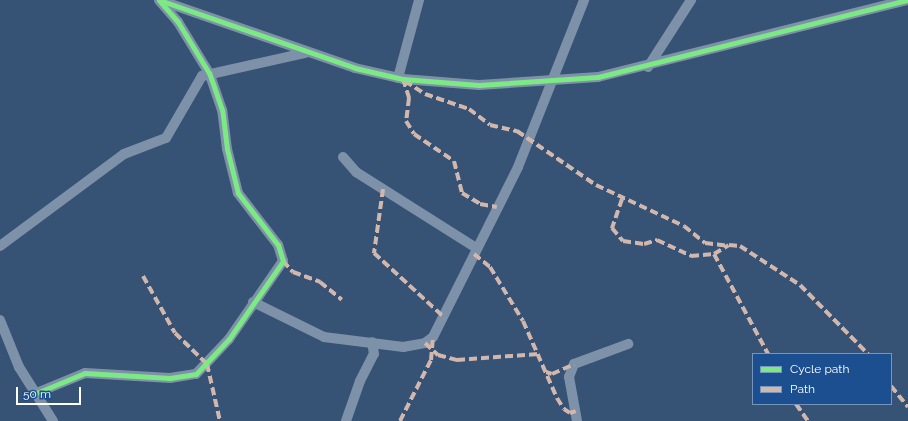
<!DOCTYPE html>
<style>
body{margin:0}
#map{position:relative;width:908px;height:421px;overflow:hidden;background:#365274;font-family:Raleway,sans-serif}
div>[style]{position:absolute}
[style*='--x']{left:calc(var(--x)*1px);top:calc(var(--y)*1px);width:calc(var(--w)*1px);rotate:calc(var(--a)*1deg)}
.minor>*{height:10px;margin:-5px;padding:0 5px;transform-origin:5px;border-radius:5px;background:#7d92a8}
.quiet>*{height:4px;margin-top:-2px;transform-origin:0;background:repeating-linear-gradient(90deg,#d1b7ad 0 8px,transparent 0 12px)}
.cycleway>*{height:5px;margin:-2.5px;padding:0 2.5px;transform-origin:2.5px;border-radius:2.5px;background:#7ce984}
span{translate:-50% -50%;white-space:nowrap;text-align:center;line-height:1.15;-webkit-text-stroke:4px #1b4f8f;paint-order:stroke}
.legend{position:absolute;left:752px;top:353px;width:140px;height:52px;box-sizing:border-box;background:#1b4f8f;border:1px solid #7695bc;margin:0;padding:5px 7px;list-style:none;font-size:12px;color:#fff}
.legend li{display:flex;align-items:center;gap:8px;height:20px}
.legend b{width:20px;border:1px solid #7695bc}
.scale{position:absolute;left:16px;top:387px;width:65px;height:18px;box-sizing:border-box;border:2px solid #fff;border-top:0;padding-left:5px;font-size:12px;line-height:14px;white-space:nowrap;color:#fff;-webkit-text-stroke:3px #1b4f8f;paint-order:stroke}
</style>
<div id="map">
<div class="minor">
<i style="--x:159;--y:0;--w:207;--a:19.1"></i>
<i style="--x:355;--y:68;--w:49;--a:12.9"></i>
<i style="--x:403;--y:79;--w:76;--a:4.5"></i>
<i style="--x:479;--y:85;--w:119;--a:-3.8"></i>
<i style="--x:598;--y:77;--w:318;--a:-14"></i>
<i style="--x:648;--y:67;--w:80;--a:-57.3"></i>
<i style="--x:398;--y:78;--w:81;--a:-74.9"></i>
<i style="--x:343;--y:157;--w:20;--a:49"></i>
<i style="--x:356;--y:172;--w:142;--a:32.3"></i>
<i style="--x:0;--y:246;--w:154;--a:-36.6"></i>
<i style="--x:124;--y:154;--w:45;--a:-20.9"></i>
<i style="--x:166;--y:138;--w:72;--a:-59.9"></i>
<i style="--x:202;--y:76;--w:106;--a:-12.6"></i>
<i style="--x:253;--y:302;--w:79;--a:26.2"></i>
<i style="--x:324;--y:337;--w:80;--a:7.2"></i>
<i style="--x:403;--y:347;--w:22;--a:-10"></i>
<i style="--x:425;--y:343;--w:10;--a:-37"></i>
<i style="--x:433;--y:337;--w:190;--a:-63.4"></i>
<i style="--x:518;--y:167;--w:180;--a:-68.4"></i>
<i style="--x:0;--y:320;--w:51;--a:68"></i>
<i style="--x:19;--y:367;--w:64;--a:57.8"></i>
<i style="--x:34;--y:394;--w:55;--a:-22.4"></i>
<i style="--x:85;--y:373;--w:85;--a:3.4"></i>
<i style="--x:170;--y:378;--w:26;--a:-9"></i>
<i style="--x:196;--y:374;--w:48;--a:-46.7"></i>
<i style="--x:229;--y:339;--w:95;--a:-55.3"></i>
<i style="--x:283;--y:261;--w:17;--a:-107"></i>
<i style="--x:278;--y:245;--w:66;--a:-127.6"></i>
<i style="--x:238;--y:193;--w:45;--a:-104"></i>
<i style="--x:227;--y:149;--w:39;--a:-97"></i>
<i style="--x:222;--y:110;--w:39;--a:-109"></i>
<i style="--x:209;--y:73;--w:60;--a:-121.3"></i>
<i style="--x:178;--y:22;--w:28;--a:-131"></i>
<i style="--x:346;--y:421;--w:42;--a:-70.7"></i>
<i style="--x:360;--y:381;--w:30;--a:-63"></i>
<i style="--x:374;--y:354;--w:12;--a:-99"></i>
<i style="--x:577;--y:421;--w:45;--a:-100.3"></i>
<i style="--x:569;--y:377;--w:14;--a:-69"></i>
<i style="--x:574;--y:364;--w:58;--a:-20.3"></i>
</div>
<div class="quiet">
<i style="--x:403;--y:79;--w:20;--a:72"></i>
<i style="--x:409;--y:98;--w:23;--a:97"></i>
<i style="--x:406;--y:121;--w:15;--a:58"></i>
<i style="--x:414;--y:134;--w:48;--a:34"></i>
<i style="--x:454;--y:161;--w:33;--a:76"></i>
<i style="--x:462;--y:193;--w:21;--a:31"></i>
<i style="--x:480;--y:204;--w:17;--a:10"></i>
<i style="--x:405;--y:81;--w:24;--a:33"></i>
<i style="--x:425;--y:94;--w:46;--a:18.8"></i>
<i style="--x:469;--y:109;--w:26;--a:37"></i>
<i style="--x:490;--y:125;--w:28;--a:13"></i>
<i style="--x:517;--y:131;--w:96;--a:34.4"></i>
<i style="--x:596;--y:185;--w:97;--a:25"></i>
<i style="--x:684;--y:226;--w:27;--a:39"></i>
<i style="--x:705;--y:243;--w:23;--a:7"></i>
<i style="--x:383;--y:189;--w:65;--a:98"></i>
<i style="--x:374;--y:253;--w:96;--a:42.5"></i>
<i style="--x:622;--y:199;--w:31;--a:109"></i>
<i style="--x:612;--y:228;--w:17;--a:50"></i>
<i style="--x:623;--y:241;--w:21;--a:8"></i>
<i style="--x:644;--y:244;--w:14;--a:-17"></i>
<i style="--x:657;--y:240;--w:38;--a:25"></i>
<i style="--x:691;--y:256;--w:23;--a:-5"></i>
<i style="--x:714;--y:254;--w:17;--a:-31"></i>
<i style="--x:729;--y:245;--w:11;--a:5"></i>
<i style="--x:740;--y:246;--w:72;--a:33"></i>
<i style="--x:800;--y:285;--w:97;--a:45.4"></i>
<i style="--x:474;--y:254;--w:21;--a:39"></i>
<i style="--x:490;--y:267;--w:63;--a:58.6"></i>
<i style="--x:523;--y:321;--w:84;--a:66.2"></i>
<i style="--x:557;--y:398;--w:13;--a:58"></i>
<i style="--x:564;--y:409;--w:7;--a:34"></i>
<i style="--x:570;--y:413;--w:6;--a:-18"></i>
<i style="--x:714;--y:254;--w:114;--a:61.6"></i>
<i style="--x:283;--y:261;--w:15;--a:48"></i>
<i style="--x:293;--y:272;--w:29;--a:20"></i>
<i style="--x:320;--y:282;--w:28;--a:39"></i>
<i style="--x:143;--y:276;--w:65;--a:60.7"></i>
<i style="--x:175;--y:333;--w:45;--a:44.1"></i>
<i style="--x:207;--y:364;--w:58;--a:77.2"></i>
<i style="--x:425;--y:343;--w:18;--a:43"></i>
<i style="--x:438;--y:355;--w:20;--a:15"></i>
<i style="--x:457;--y:360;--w:82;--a:-4.2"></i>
<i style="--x:546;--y:372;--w:6;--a:18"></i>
<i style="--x:552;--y:374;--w:24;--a:-24"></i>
<i style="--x:891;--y:386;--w:27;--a:51"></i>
<i style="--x:796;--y:404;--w:21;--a:55"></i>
<i style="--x:400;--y:421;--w:68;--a:-63.1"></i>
<i style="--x:431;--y:360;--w:23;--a:-85"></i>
</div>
<div class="cycleway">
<i style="--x:159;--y:0;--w:207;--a:19.1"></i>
<i style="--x:355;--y:68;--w:49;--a:12.9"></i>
<i style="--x:403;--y:79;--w:76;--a:4.5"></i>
<i style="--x:479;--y:85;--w:119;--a:-3.8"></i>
<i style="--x:598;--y:77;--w:318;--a:-14"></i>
<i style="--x:34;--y:394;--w:55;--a:-22.4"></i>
<i style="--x:85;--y:373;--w:85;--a:3.4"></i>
<i style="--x:170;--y:378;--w:26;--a:-9"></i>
<i style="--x:196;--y:374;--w:48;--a:-46.7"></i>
<i style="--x:229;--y:339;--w:95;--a:-55.3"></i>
<i style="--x:283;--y:261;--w:17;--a:-107"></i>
<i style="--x:278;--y:245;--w:66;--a:-127.6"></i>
<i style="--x:238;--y:193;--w:45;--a:-104"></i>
<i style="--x:227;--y:149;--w:39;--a:-97"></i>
<i style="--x:222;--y:110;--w:39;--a:-109"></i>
<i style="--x:209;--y:73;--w:60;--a:-121.3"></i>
<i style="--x:178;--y:22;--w:28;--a:-131"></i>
</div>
<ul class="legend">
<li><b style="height:5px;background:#7ce984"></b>Cycle path</li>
<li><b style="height:5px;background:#d1b7ad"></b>Path</li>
</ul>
<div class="scale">50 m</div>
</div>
